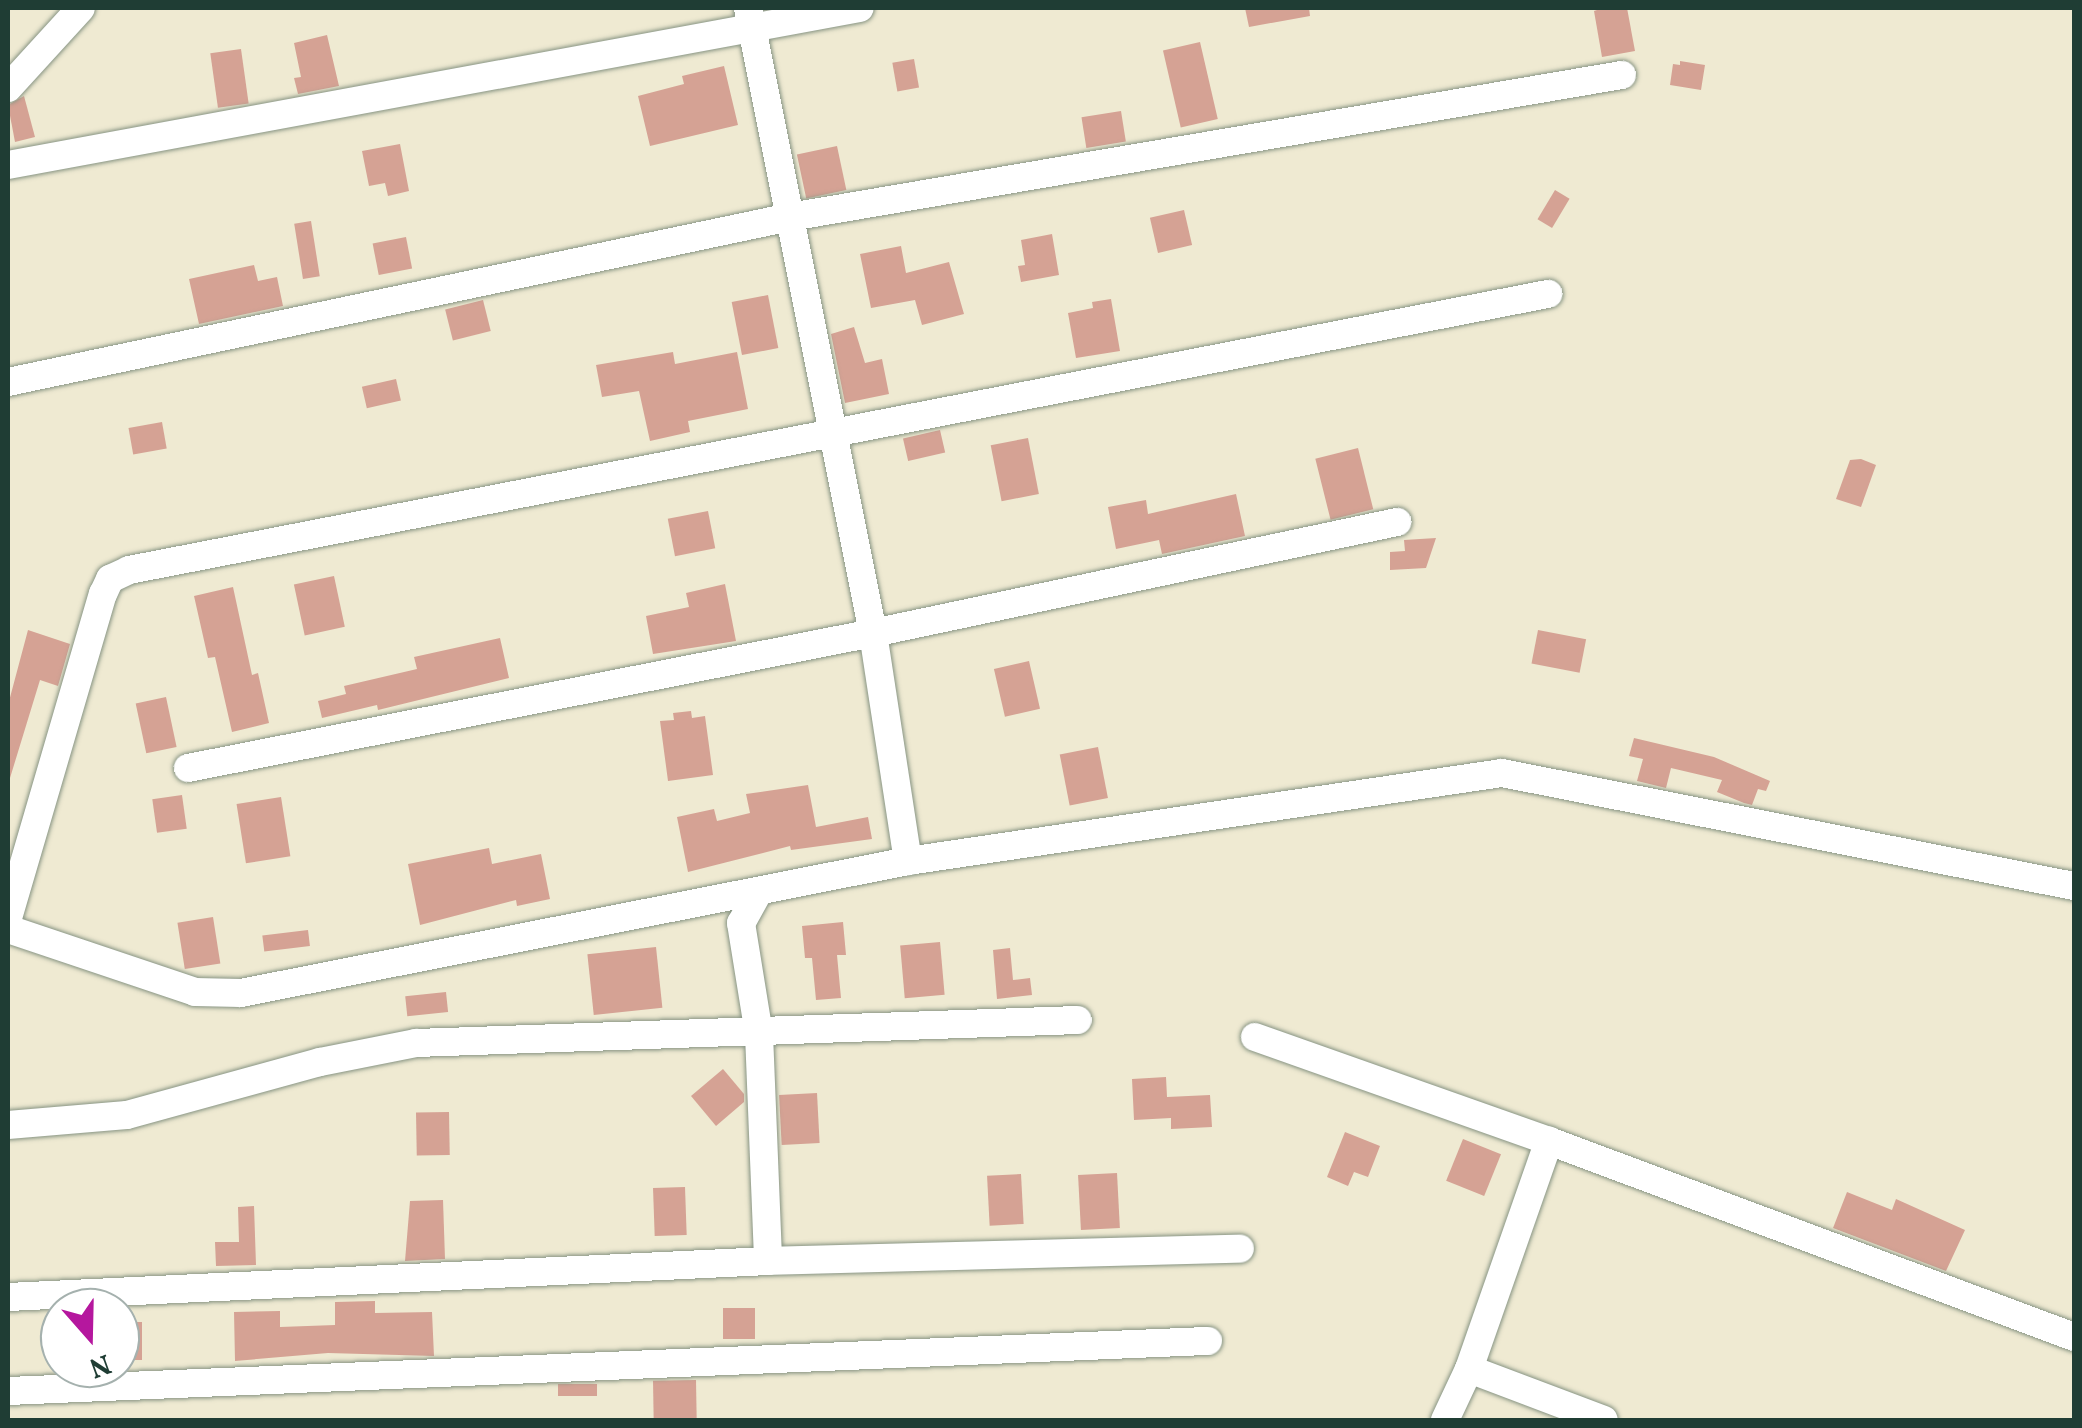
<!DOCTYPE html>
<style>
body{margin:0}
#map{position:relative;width:2082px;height:1428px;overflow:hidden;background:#efead2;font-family:Vollkorn,serif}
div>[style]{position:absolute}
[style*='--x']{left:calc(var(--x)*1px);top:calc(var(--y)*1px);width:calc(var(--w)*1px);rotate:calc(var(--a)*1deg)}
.building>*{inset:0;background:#d5a294;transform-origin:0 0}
.roads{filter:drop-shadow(0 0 2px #879483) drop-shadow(0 0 2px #879483)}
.minor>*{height:28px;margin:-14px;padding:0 14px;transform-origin:14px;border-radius:14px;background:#fff}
span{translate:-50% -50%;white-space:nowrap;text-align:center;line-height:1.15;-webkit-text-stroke:8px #fff;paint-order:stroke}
.frame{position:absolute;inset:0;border:10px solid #1f3d34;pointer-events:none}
.north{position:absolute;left:40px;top:1288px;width:100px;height:100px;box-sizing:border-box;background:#fff;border:2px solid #a5b1ae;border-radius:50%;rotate:160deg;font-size:28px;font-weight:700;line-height:40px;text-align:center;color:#1f3d34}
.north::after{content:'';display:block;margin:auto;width:35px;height:45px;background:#b5179e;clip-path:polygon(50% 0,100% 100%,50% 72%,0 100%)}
</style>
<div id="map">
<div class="building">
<i style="clip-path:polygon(1245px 8px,1309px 8px,1310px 16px,1249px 27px)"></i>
<i style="clip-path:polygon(1603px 8px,1627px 8px,1635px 51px,1602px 57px,1594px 11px)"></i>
<i style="clip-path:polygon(327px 35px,339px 86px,298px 94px,294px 78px,301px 77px,294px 43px)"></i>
<i style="left:1200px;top:42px;width:79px;height:38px;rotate:77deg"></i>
<i style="left:241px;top:49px;width:55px;height:31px;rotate:82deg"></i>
<i style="left:914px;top:59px;width:29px;height:22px;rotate:80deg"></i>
<i style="clip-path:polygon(1680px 61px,1705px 65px,1701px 90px,1670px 85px,1673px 64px,1680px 65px)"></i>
<i style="clip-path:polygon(724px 66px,738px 125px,650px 146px,638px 96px,684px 84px,682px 76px)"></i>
<i style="clip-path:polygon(24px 96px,35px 137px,15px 142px,8px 105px)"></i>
<i style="left:1121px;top:111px;width:31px;height:40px;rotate:81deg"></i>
<i style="clip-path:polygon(400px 144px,409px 191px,388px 196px,385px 183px,369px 186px,362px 151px)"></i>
<i style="left:837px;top:146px;width:45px;height:41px;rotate:78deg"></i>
<i style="left:1555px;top:190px;width:17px;height:34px;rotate:31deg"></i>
<i style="left:1184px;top:210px;width:36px;height:35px;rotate:77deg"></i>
<i style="left:311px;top:221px;width:56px;height:17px;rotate:81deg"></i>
<i style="clip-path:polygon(1052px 234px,1059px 275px,1021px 282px,1018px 266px,1025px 265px,1021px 240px)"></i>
<i style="left:406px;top:237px;width:32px;height:34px;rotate:79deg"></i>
<i style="clip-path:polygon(901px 246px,906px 273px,949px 262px,964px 314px,922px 325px,915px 300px,871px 308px,860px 254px)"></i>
<i style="clip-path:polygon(254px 265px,258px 281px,277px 277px,283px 306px,199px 324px,189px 279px)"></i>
<i style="left:768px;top:295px;width:54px;height:37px;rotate:79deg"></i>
<i style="clip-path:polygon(1111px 299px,1120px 351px,1076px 358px,1068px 313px,1093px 308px,1092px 302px)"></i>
<i style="left:483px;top:300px;width:32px;height:39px;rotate:76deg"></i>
<i style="clip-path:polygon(854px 327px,865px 363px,882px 359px,889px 394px,845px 403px,831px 334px)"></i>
<i style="clip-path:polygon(673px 352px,675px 364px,737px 352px,748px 409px,688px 421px,690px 432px,650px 441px,639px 391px,602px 397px,596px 365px)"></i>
<i style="left:396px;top:379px;width:22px;height:35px;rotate:77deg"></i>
<i style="left:162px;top:422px;width:27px;height:34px;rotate:80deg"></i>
<i style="left:940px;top:430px;width:23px;height:38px;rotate:77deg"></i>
<i style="left:1028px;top:438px;width:57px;height:38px;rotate:79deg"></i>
<i style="left:1358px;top:448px;width:63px;height:44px;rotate:76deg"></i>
<i style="clip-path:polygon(1861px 459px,1876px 465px,1861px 507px,1836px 499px,1850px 460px)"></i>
<i style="clip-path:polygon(1236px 494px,1245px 536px,1162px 554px,1159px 540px,1116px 549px,1108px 507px,1146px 500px,1148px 514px)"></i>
<i style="left:708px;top:511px;width:38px;height:41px;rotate:79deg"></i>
<i style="clip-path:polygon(1436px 538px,1426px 568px,1390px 570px,1390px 552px,1405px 551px,1404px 540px)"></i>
<i style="left:334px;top:576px;width:52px;height:41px;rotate:78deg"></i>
<i style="clip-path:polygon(725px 584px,736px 641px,653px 654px,646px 616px,689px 607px,686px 593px)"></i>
<i style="clip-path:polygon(233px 587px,252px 675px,258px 673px,269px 723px,232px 732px,215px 657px,208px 658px,194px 596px)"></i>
<i style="clip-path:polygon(28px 630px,70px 644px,58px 686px,40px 680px,10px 778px,8px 705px)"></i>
<i style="left:1538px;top:630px;width:49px;height:34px;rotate:11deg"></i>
<i style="clip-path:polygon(500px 638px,509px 678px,378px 710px,377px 705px,322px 718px,318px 701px,346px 694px,344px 686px,417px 669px,414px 657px)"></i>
<i style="left:1029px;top:661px;width:49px;height:36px;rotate:77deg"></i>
<i style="left:166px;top:697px;width:51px;height:31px;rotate:78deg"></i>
<i style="clip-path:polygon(691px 711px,692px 718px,705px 716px,713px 775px,668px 781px,660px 721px,674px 720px,673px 713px)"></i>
<i style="clip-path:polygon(1634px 738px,1714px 757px,1770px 781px,1766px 791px,1758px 789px,1752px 805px,1744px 803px,1717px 792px,1722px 780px,1671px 768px,1666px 788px,1637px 781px,1643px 759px,1629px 756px)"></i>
<i style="left:1098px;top:747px;width:52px;height:39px;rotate:79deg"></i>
<i style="clip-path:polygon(808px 785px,816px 827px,868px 817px,872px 839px,791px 850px,790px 846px,688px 872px,677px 817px,714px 809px,717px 821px,750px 813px,746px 794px)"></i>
<i style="left:182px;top:795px;width:34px;height:30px;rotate:82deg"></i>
<i style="left:281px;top:797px;width:60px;height:45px;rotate:81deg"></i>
<i style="clip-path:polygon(489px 848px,492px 864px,541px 854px,550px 899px,517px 906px,516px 900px,420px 925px,408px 864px)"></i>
<i style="left:213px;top:917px;width:47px;height:36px;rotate:81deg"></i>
<i style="clip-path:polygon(843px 922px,846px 955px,837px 955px,841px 998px,816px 1000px,812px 958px,805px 958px,802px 926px)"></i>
<i style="left:308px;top:930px;width:16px;height:46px;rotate:83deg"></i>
<i style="left:940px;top:942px;width:53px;height:40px;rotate:85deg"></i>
<i style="left:656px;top:947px;width:61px;height:69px;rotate:84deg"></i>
<i style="clip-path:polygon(1010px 948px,1013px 980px,1030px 978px,1032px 995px,997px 999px,993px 950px)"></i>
<i style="left:446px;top:992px;width:20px;height:41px;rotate:84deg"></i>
<i style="clip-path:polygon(723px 1069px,744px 1094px,744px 1102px,716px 1126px,691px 1096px)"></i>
<i style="clip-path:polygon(1166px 1077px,1167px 1097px,1210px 1095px,1212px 1127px,1171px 1129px,1171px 1118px,1134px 1120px,1132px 1079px)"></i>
<i style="left:817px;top:1093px;width:50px;height:38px;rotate:87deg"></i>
<i style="left:449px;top:1112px;width:43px;height:33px;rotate:89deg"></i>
<i style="clip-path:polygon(1345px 1132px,1380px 1146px,1368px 1177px,1354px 1172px,1348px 1186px,1327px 1177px)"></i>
<i style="left:1463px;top:1139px;width:41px;height:45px;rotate:22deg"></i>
<i style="left:1117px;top:1173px;width:55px;height:39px;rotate:87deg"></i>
<i style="left:1021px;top:1174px;width:50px;height:34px;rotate:87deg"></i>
<i style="left:685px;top:1187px;width:48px;height:32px;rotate:88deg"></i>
<i style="clip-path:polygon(1847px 1192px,1892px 1210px,1896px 1199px,1965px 1230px,1946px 1271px,1833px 1228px)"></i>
<i style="clip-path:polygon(443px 1200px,445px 1259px,405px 1261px,410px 1201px)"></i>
<i style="clip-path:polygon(254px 1206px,256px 1265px,216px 1266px,215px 1242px,239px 1242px,238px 1207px)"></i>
<i style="clip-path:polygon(375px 1301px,375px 1313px,432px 1312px,434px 1356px,328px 1353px,235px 1361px,234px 1312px,280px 1311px,280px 1327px,335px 1325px,335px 1302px)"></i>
<i style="left:755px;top:1308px;width:31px;height:32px;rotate:90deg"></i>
<i style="left:120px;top:1322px;width:22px;height:38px"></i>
<i style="left:696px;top:1380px;width:40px;height:43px;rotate:89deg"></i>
<i style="left:597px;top:1384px;width:12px;height:39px;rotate:90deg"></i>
</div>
<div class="roads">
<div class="minor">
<i style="--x:748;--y:8;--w:637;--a:78.69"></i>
<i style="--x:873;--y:633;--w:231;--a:81.3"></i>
<i style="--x:8;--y:88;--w:108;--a:-47.6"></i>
<i style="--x:8;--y:165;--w:866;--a:-10.44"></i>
<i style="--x:8;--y:382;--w:799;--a:-11.91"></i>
<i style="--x:790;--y:217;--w:844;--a:-9.69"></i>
<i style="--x:188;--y:768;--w:698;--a:-11.15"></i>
<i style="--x:873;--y:633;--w:536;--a:-11.96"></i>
<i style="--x:759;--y:891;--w:37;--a:119"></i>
<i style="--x:741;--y:923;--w:112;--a:80.8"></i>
<i style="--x:759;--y:1034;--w:227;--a:87.7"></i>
<i style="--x:8;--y:918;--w:338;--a:-73.7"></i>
<i style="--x:103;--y:594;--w:17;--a:-65"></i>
<i style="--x:110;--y:579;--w:21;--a:-25"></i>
<i style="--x:129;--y:570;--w:1446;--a:-11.01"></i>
<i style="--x:8;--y:929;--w:197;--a:18.6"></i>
<i style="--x:195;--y:992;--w:46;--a:1.2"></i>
<i style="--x:241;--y:993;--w:680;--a:-11.19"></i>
<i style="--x:908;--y:861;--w:600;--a:-8.43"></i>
<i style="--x:1502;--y:773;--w:583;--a:11.18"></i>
<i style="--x:1255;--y:1037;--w:312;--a:19.5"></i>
<i style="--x:1549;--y:1141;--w:560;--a:20.47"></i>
<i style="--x:8;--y:1125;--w:119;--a:-4.8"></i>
<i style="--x:127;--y:1115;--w:200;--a:-15.4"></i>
<i style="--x:320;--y:1062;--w:98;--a:-11.2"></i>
<i style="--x:416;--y:1043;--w:662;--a:-1.99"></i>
<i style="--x:8;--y:1297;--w:761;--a:-2.71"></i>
<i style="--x:768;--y:1261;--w:472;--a:-1.5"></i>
<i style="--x:1469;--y:1369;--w:144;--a:20.7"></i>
<i style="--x:8;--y:1391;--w:1201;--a:-2.39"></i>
<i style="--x:1445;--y:1420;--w:56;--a:-64.8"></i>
<i style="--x:1469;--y:1369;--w:242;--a:-70.7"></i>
</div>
</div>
<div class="frame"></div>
<div class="north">N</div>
</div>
